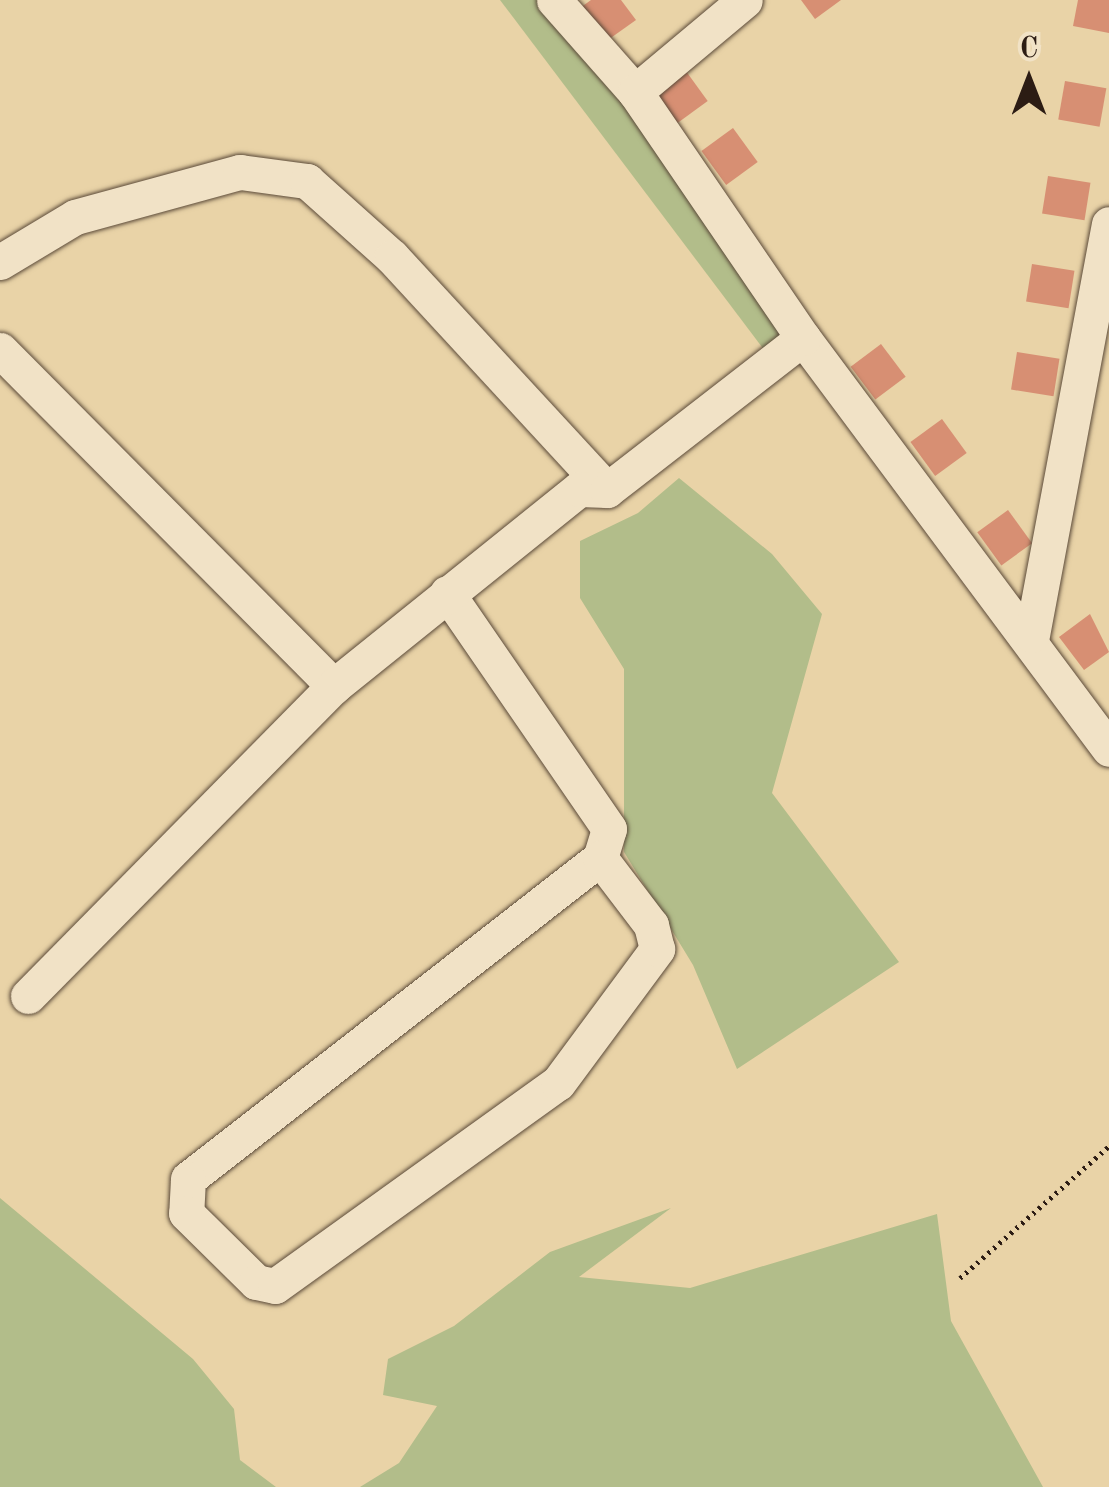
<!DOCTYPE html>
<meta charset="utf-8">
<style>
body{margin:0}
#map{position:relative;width:1109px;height:1487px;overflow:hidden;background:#e9d3a7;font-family:"Old Standard TT",serif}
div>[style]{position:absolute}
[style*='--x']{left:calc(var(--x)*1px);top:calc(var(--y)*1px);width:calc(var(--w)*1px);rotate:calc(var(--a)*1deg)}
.green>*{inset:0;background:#b2bd8a}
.building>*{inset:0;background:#d78f73;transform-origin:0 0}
.path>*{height:5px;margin-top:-2.5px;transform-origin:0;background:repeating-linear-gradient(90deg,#2c1c14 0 2.5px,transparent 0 7.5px)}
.roads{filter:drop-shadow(0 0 2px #5b4a39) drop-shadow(0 0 2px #5b4a39)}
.minor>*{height:35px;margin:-17.5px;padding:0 17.5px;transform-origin:17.5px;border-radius:17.5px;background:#f1e2c6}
span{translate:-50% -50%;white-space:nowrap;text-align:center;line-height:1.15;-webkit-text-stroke:10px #f1e2c6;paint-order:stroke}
.north{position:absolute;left:979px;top:30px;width:100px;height:100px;-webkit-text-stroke:8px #f1e2c6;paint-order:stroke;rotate:0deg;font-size:28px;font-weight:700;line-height:40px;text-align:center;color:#2c1c14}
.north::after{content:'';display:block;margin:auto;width:35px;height:45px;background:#2c1c14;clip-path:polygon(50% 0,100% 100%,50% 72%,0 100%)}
</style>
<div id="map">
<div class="green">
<i style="clip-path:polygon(500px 0,547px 0,791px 335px,768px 355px)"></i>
<i style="clip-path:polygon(679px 478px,772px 554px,822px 614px,772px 793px,899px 962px,737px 1069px,693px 965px,624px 852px,624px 669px,580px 598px,580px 541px,638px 513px)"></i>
<i style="clip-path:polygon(0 1198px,193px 1359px,234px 1409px,240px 1460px,276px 1487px,0 1487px)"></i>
<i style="clip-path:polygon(671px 1208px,579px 1277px,690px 1288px,937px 1214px,951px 1321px,1043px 1487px,360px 1487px,399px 1463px,437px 1406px,383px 1395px,388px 1359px,454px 1326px,550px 1252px)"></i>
</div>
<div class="building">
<i style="clip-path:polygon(591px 0,621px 0,636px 20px,605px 42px,580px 8px)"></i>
<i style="clip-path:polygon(801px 0,841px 0,815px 19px)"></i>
<i style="clip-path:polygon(1078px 0,1109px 0,1109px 33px,1073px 26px)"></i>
<i style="left:683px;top:67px;width:42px;height:39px;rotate:54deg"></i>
<i style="left:1065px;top:81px;width:42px;height:39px;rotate:10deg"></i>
<i style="left:733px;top:128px;width:42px;height:39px;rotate:54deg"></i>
<i style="left:1048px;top:176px;width:43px;height:38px;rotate:9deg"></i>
<i style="left:1032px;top:264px;width:43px;height:38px;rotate:9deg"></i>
<i style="left:881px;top:344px;width:41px;height:38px;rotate:53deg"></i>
<i style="left:1017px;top:352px;width:43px;height:38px;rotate:9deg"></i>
<i style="left:942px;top:419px;width:42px;height:39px;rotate:54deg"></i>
<i style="left:1008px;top:510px;width:41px;height:38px;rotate:54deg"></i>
<i style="clip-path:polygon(1090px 614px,1109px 652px,1084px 670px,1059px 637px)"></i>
</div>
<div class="path">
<i style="--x:960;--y:1278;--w:199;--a:-41.5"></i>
</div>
<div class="roads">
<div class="minor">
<i style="--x:554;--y:0;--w:123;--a:48.6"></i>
<i style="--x:0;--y:262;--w:87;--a:-31"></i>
<i style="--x:75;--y:217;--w:171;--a:-15.3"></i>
<i style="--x:240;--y:172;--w:68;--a:7.7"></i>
<i style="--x:307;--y:181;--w:114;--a:41.8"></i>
<i style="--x:392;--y:257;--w:317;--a:47.3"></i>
<i style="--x:803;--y:338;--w:512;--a:53.33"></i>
<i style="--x:0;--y:350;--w:474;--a:45.2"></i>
<i style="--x:447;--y:593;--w:286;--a:55.5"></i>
<i style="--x:609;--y:829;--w:30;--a:107"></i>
<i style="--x:600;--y:858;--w:522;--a:142.08"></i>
<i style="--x:188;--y:1179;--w:34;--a:93"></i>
<i style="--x:186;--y:1213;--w:98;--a:44.6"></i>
<i style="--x:256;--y:1282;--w:19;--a:12"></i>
<i style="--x:275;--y:1286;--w:348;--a:-35.7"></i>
<i style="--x:558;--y:1083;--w:167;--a:-53.5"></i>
<i style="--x:657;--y:949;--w:25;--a:-104"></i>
<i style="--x:651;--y:925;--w:84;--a:-127.3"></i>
<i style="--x:1032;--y:635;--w:418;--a:-79.4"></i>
<i style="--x:28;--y:996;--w:436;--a:-45.4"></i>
<i style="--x:334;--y:686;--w:314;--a:-38.8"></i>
<i style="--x:579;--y:489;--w:28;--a:2"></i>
<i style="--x:607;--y:490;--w:248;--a:-37.8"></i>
<i style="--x:803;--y:338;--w:298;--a:-124.3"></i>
<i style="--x:635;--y:92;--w:143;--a:-39.9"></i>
</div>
</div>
<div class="north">С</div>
</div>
